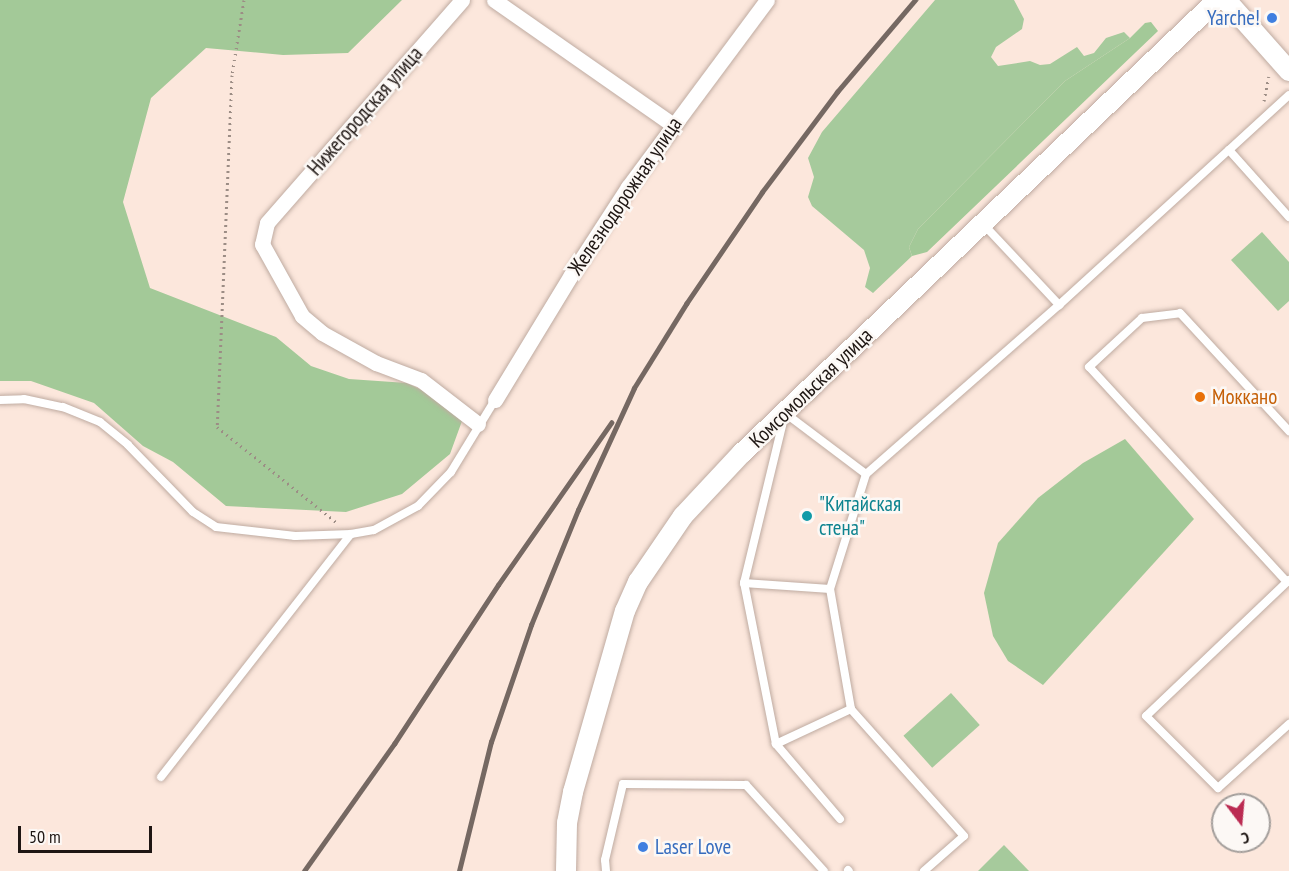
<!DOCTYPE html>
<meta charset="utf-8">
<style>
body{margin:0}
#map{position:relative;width:1289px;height:871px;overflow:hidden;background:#fce7dc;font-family:"PT Sans Narrow",sans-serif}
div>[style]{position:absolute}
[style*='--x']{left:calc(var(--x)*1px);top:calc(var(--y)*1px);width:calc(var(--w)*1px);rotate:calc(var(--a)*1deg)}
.green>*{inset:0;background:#a6ca9c;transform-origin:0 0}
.forest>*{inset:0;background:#a3c998}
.path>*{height:3px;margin-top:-1.5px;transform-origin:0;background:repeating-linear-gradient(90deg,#9c8d85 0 1.5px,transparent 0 6px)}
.roads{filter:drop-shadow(0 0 2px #bfaba1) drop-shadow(0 0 2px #bfaba1)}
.service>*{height:8px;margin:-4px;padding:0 4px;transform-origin:4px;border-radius:4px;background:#fff}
.minor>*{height:15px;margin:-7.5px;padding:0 7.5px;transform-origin:7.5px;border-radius:7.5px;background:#fff}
.tertiary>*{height:20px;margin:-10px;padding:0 10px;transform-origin:10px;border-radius:10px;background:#fff}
.rail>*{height:4.5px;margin:-2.25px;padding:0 2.25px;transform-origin:2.25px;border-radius:2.25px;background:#756862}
.dots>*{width:16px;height:16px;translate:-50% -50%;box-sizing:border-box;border:3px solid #fcf8f5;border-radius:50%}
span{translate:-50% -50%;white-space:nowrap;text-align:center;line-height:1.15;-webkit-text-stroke:5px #fcf8f5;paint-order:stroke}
.shop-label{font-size:21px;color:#366cbe}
.right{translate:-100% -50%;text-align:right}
.left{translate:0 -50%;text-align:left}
.street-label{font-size:21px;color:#1e1613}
.food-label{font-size:21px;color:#c56008}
.culture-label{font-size:21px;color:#0d838f}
.north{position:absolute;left:1211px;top:793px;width:60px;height:60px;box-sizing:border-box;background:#fcf8f5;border:2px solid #a39e9b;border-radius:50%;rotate:164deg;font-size:16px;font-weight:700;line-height:24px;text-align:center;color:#1e1613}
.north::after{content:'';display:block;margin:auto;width:21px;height:27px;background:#bb2b52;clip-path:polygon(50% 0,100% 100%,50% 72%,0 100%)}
.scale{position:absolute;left:18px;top:826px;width:134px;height:27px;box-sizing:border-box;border:3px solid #1e1613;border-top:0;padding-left:8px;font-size:18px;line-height:21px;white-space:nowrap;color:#1e1613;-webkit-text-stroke:4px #fcf8f5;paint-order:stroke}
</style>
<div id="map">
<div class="green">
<i style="clip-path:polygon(935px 0,1014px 0,1024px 19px,1022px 29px,996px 47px,991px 57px,998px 66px,1030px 61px,1040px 65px,1050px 64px,1077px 47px,1084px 56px,1094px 53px,1106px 38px,1124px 32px,1130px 38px,1065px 81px,918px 229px,909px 247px,912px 256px,873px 293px,865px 287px,870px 268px,864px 250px,812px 206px,808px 197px,814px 177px,808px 158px,822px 132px)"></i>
<i style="clip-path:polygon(1262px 232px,1289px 262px,1289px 301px,1278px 311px,1231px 260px)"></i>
<i style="left:951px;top:693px;width:43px;height:64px;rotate:48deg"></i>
<i style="clip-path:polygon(1004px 845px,1029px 871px,978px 871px)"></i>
</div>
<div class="forest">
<i style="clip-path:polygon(0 0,402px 0,348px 53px,283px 55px,206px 48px,151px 98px,123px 202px,150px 288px,276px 337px,311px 366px,349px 379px,407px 383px,436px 397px,462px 421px,450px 454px,402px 494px,346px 512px,226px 506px,173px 462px,143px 446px,94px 403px,31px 381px,0 381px)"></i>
<i style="clip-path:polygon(1151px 22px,1158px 31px,927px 252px,912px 256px,909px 247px,918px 229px,1065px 81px,1130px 38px,1145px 23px)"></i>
<i style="clip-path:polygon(1125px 439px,1194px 519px,1043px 685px,1008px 661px,993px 636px,984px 593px,998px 543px,1038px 498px,1083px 463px)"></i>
</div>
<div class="path">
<i style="--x:244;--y:0;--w:76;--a:99.1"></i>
<i style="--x:232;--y:75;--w:352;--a:92.4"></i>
<i style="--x:217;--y:427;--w:152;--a:38.6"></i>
<i style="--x:1264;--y:101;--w:25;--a:-79"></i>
</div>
<div class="roads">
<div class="service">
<i style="--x:1229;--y:150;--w:81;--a:-42.5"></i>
<i style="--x:984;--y:225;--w:110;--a:46.8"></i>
<i style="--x:0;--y:400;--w:24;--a:-2"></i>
<i style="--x:24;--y:399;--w:40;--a:12"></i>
<i style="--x:63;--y:407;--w:40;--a:22"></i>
<i style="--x:100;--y:422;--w:36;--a:39"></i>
<i style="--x:128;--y:445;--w:93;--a:45.9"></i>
<i style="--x:193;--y:512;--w:27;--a:33"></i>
<i style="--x:216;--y:527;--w:80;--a:6.5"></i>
<i style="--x:295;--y:536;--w:56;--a:-2"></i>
<i style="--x:351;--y:534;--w:23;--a:-10"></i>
<i style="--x:374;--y:530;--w:50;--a:-28.6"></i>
<i style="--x:418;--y:506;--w:47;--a:-45.9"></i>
<i style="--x:451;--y:472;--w:84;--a:-58.6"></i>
<i style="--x:1289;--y:580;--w:197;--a:136.4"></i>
<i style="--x:1146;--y:716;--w:102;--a:45"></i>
<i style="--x:1218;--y:788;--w:96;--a:-42"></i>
<i style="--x:1287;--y:582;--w:292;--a:-132.6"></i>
<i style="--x:1089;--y:367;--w:72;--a:-42.8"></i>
<i style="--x:1142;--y:318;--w:38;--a:-7"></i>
<i style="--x:1180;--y:313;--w:161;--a:47.3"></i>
<i style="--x:744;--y:583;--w:86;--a:4"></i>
<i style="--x:776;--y:744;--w:83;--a:-25"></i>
<i style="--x:161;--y:777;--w:308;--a:-52"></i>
<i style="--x:840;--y:819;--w:99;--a:-130.5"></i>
<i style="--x:776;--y:744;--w:164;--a:-101.2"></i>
<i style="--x:744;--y:583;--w:175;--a:-76.4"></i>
<i style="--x:785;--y:413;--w:101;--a:37"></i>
<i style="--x:848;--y:870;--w:1;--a:45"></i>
<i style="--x:606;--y:871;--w:11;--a:-95"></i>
<i style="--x:605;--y:860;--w:78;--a:-76.7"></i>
<i style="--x:623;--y:784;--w:123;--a:0.5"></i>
<i style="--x:746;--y:785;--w:116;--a:47.8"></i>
<i style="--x:924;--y:871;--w:53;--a:-41.2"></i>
<i style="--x:964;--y:836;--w:170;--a:-131.7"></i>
<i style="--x:851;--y:709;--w:122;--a:-99.9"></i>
<i style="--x:830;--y:589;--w:121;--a:-72.6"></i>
<i style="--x:866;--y:474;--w:257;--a:-41.2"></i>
<i style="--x:1059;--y:305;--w:230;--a:-42.4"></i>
<i style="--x:1229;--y:150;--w:90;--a:48.2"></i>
</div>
<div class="minor">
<i style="--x:462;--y:0;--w:296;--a:131.2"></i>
<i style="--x:267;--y:223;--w:22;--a:103"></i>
<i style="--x:262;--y:244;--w:82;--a:60.9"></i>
<i style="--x:302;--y:316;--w:26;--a:40"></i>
<i style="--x:322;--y:333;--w:62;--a:29.1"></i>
<i style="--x:376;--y:363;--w:48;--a:20.7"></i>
<i style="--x:421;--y:380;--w:72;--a:37.7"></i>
<i style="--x:494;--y:0;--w:218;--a:34.9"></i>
<i style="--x:495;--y:400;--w:146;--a:-58.7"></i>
<i style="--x:571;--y:275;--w:105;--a:-57.1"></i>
<i style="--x:628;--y:187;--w:233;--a:-53.4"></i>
</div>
<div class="tertiary">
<i style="--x:1226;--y:0;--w:95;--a:48.4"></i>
<i style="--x:566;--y:871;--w:48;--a:-88.8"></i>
<i style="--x:567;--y:823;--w:32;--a:-79"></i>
<i style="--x:573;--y:792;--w:188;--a:-74"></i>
<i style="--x:625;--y:611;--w:32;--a:-66"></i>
<i style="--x:638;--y:582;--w:80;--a:-55.7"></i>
<i style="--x:683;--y:516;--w:86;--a:-46.9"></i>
<i style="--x:742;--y:453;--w:656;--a:-43.64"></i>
</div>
</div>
<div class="rail">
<i style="--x:304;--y:871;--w:156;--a:-54.7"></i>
<i style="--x:394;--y:744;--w:190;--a:-56.8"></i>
<i style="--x:498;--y:585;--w:198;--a:-55.1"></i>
<i style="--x:459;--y:871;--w:133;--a:-76.1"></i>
<i style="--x:491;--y:742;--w:124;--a:-71.1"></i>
<i style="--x:531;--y:625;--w:124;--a:-67.8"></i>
<i style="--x:578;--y:510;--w:134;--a:-65.3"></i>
<i style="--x:634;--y:388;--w:99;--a:-58.2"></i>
<i style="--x:686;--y:304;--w:135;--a:-55.8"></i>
<i style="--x:762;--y:192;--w:125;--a:-53.1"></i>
<i style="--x:837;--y:92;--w:121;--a:-49.7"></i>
</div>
<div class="dots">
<i style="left:1272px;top:18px;background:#3f7fe0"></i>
<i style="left:1200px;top:397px;background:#e8710a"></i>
<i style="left:807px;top:516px;background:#0f9aa8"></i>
<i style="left:643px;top:847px;background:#3f7fe0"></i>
</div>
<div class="shop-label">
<span class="right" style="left:1260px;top:18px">Yarche!</span>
<span class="left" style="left:655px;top:847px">Laser Love</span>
</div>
<div class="street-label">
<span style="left:365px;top:111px;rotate:-49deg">Нижегородская улица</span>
<span style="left:625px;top:196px;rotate:-56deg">Железнодорожная улица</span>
<span style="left:811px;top:388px;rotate:-44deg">Комсомольская улица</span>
</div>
<div class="food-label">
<span class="left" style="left:1212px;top:397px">Моккано</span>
</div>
<div class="culture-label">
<span class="left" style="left:819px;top:516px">"Китайская<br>стена"</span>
</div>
<div class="north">С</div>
<div class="scale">50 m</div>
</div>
